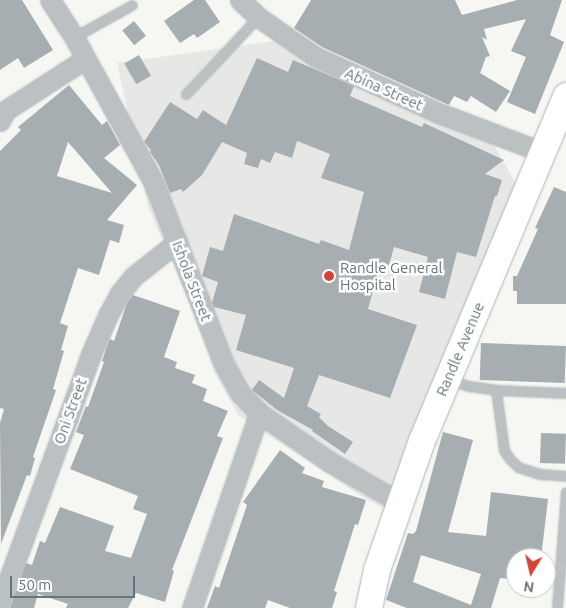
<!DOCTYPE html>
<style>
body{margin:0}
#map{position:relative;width:566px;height:608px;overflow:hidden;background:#f6f6f3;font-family:Ubuntu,sans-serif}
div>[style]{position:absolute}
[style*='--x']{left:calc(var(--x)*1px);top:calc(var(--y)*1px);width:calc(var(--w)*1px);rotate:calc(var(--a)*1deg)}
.built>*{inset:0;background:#e7e7e6}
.building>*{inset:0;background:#a6aeb1;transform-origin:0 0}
.roads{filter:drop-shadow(0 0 1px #aeb5b8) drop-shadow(0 0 1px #aeb5b8)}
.lane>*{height:9px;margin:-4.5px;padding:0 4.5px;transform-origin:4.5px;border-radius:4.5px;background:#bbc1c3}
.street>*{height:19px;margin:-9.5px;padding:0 9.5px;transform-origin:9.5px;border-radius:9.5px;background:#bbc1c3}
.secondary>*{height:26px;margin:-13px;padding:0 13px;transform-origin:13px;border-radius:13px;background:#fff}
.dots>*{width:14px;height:14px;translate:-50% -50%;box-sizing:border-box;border:2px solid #fff;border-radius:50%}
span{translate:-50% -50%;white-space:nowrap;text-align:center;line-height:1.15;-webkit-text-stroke:5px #fff;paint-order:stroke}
.street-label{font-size:15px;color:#64757b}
.poi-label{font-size:15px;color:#64757b}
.left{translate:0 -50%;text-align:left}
.north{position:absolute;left:506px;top:548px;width:50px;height:50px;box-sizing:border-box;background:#fff;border:1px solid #c1c8ca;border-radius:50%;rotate:189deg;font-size:14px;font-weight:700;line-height:20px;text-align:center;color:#64757b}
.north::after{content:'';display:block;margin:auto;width:18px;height:22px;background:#d24437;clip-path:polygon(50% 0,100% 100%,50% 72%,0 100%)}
.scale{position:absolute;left:10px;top:576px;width:125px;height:22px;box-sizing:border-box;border:2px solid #64757b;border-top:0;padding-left:6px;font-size:15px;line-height:18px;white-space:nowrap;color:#64757b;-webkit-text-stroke:4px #fff;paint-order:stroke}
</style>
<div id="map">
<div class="built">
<i style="clip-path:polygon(289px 39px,484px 127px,519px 189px,396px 515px,359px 495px,238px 415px,214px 372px,187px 297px,148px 207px,117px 63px)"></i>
</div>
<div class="building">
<i style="clip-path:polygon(0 0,22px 0,53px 50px,24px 68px,18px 58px,0 70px)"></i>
<i style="clip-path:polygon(194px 0,205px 0,220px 22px,197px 38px,194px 34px,180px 43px,164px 21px)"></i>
<i style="clip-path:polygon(311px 0,455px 0,462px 15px,517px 0,562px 0,550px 35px,564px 42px,535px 114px,507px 102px,526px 57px,511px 51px,526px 19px,484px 29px,487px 40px,482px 37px,490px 56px,486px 57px,480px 73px,510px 91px,496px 112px,471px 96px,467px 102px,454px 96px,449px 105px,322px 47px,294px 28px)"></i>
<i style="left:134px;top:21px;width:19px;height:15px;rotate:51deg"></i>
<i style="left:139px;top:55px;width:24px;height:17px;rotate:60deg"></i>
<i style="clip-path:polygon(257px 58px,288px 72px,293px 60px,354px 86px,350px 96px,422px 127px,424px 123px,504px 160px,485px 174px,502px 180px,497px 196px,495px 196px,476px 257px,457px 252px,445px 299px,419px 292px,428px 257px,394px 247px,389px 265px,381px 262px,368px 309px,417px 325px,390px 398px,319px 375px,307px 406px,321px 414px,319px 417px,328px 426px,353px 442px,345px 454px,312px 431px,313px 430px,277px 410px,252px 390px,259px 380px,284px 398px,294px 368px,236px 350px,246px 315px,214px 307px,212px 303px,218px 282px,202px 276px,210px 247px,223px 251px,234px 214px,319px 244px,321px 240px,349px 250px,364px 192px,321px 178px,330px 154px,297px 141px,292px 158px,275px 152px,270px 163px,261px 159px,258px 168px,244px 164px,247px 153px,222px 142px,202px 175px,183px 192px,181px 189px,170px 193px,159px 165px,150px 152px,151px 150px,144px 142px,170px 102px,197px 119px,203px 110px,226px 125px)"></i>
<i style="clip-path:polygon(evenodd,69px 85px,102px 125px,107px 121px,120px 145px,104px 158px,137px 185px,107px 220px,124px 225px,119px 243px,110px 240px,99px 275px,78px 268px,60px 323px,68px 326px,61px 350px,64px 351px,53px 389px,56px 390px,33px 457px,35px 458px,30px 476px,27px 475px,1px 544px,0 423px,4px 409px,0 408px,0 151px,21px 130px,18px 127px,69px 85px,68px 142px,112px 193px,57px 176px,68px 142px)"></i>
<i style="clip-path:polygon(554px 187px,566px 192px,566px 304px,517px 304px,517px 291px,513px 291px,513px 276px,517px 276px,538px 229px,535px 228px)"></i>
<i style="clip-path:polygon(133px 295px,180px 311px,164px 357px,177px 362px,175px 368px,195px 375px,192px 383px,207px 389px,203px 401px,228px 411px,217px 436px,223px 438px,172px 570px,174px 571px,165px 602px,136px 593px,128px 608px,66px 608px,68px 604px,38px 594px,34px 608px,10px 608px,26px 563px,32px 565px,40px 541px,45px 543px,60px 507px,114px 526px,105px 551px,131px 558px,147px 514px,133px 509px,138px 496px,70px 469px,84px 435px,76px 432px,86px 406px,88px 407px,104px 362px,102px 361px,107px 346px,110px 339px,114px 341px,127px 303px)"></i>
<i style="left:481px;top:343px;width:85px;height:37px;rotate:2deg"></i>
<i style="clip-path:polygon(evenodd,443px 432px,473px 440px,448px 532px,486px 536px,491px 492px,548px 499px,541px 558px,516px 558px,516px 579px,500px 578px,491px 608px,407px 608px,386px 600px,408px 533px,413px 534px,416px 531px,443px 432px,421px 555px,481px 574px,471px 605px,413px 582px,421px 555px)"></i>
<i style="left:541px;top:433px;width:25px;height:30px;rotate:2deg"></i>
<i style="clip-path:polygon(280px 450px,305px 468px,302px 473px,324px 481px,322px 487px,366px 500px,358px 525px,355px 524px,334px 591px,337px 592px,332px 608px,290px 608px,268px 600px,265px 608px,207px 608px,215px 586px,219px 588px,247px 505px,243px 502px)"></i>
</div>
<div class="roads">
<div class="lane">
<i style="--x:74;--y:37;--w:66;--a:-28.9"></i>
<i style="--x:186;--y:94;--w:105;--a:-46.9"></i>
<i style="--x:450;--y:380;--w:20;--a:18"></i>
<i style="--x:469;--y:386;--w:27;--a:8"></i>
<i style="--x:496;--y:390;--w:70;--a:2.5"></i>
<i style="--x:496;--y:390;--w:61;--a:82.4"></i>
<i style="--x:504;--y:450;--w:9;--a:58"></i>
<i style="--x:509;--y:458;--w:13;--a:45"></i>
<i style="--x:518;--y:467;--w:22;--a:18"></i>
<i style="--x:539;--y:474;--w:27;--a:4"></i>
<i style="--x:557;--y:608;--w:116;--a:-85.6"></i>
</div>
<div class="street">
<i style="--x:50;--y:0;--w:44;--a:57"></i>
<i style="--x:74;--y:37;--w:164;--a:61.3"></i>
<i style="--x:153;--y:181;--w:196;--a:68.8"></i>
<i style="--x:224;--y:364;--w:33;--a:61"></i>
<i style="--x:240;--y:393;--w:28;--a:46"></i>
<i style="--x:259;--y:413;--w:86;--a:34.6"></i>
<i style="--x:330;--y:462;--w:80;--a:30.1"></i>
<i style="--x:240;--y:0;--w:25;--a:43"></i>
<i style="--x:258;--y:17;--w:70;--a:34.6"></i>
<i style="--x:316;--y:57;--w:135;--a:24.5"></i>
<i style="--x:439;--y:113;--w:110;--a:20.7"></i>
<i style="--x:0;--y:121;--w:13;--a:-61"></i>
<i style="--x:6;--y:110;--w:94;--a:-32.8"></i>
<i style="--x:0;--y:603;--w:265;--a:-69.9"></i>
<i style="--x:91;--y:354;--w:43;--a:-66.4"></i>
<i style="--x:108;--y:315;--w:25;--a:-61"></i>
<i style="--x:120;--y:293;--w:22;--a:-51"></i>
<i style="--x:134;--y:276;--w:55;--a:-38.3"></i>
<i style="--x:192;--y:608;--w:206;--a:-71"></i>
</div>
<div class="secondary">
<i style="--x:369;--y:608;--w:39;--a:-78"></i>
<i style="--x:377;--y:570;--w:137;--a:-70.8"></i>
<i style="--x:422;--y:441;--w:374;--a:-67.3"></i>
</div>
</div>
<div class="dots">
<i style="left:329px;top:276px;background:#d24437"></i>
</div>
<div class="street-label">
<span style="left:384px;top:89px;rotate:24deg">Abina Street</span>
<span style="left:192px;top:281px;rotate:69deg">Ishola Street</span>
<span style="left:460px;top:349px;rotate:-67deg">Randle Avenue</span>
<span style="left:70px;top:411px;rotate:-70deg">Oni Street</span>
</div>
<div class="poi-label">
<span class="left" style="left:340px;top:276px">Randle General<br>Hospital</span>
</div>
<div class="north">N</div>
<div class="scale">50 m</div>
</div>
